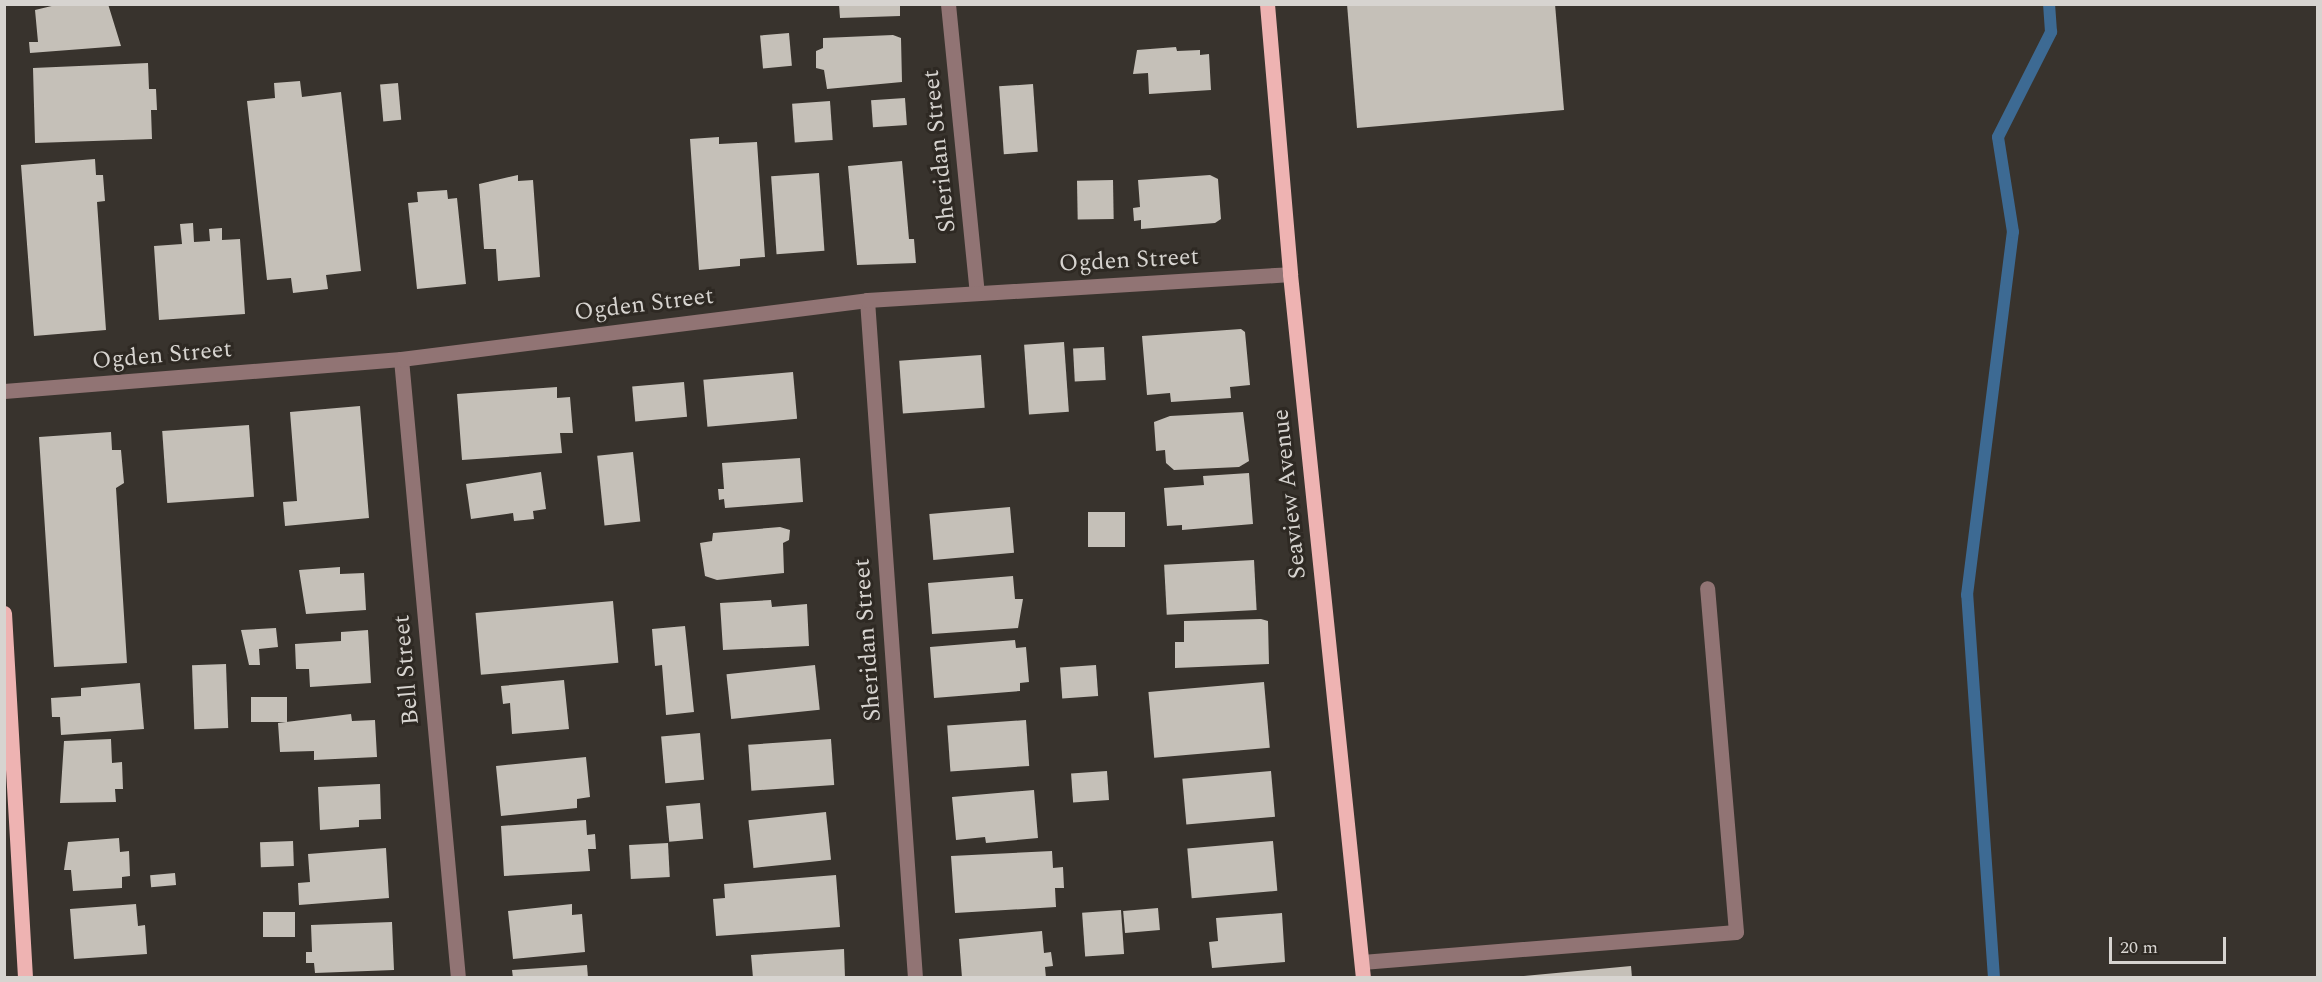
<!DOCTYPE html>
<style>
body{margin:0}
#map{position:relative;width:2322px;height:982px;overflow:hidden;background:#38332d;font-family:Spectral,serif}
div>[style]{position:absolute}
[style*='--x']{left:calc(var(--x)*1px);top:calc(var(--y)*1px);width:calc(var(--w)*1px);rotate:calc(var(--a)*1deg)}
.stream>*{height:12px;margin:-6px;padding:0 6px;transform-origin:6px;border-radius:6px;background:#3d6a93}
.building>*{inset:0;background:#c5c0b8;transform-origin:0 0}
.minor>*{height:15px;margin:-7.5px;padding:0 7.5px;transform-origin:7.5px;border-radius:7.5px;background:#917474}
.major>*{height:15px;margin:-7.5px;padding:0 7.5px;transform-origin:7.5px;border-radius:7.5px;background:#eeb3b2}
span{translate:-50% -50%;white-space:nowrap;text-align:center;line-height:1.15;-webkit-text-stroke:6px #2e2923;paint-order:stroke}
.street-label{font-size:24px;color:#d7d4d0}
.frame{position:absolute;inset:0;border:6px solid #d7d4d0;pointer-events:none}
.scale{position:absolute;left:2109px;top:937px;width:117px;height:27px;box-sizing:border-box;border:3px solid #d7d4d0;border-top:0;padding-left:8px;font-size:18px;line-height:21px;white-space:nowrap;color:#d7d4d0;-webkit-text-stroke:4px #2e2923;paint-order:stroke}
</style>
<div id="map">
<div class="stream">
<i style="--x:1994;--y:978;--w:384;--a:-94"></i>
<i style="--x:1967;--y:595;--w:366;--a:-82.8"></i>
<i style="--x:2013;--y:232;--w:96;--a:-99"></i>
<i style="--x:1998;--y:137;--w:118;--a:-63.2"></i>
<i style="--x:2051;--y:32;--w:28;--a:-94"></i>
</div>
<div class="building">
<i style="clip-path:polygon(60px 4px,108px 4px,121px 46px,30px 53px,29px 42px,38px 42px,35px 10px)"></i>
<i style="clip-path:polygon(839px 4px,900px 4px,900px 16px,840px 18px)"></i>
<i style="clip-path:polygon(1347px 4px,1555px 4px,1564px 110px,1357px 128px)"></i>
<i style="left:789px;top:33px;width:33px;height:29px;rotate:85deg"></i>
<i style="clip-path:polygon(893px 35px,901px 38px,902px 82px,827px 89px,824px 70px,816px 68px,816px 51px,823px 48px,823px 38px)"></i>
<i style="clip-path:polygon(1176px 47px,1177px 51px,1200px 50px,1200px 55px,1209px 54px,1211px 90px,1149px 94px,1148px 73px,1133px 74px,1137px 50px)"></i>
<i style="clip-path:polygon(148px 63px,149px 89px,156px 89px,157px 110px,151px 110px,152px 139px,35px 143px,33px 68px)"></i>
<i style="clip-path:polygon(300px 81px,302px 97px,341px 92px,361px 271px,326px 275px,328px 289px,293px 293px,291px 278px,267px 280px,247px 101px,275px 98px,274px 83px)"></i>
<i style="left:398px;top:83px;width:37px;height:18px;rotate:85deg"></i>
<i style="left:1033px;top:84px;width:68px;height:34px;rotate:86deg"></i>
<i style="left:905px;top:98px;width:27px;height:34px;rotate:86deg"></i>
<i style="left:830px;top:101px;width:39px;height:38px;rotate:86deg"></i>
<i style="clip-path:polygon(719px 137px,719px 144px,757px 142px,765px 257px,740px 259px,740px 266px,699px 270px,690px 139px)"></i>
<i style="clip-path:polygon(95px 159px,96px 175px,103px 175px,105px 201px,97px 202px,106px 330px,34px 336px,21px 165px)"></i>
<i style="clip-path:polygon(902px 161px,909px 239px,914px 239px,916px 263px,857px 265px,848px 166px)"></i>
<i style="left:819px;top:173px;width:78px;height:48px;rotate:86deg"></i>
<i style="clip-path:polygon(518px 175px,518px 181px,533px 180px,540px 277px,498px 281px,496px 249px,484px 249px,479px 184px)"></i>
<i style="clip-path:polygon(1210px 175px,1218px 179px,1221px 219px,1215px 223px,1141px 229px,1141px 220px,1134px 221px,1133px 208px,1140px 207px,1138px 180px)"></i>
<i style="left:1113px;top:180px;width:39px;height:36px;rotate:89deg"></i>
<i style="clip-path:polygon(447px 190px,448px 199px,457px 198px,466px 284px,417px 289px,408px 203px,418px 202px,417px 192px)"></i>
<i style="clip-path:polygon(193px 223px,194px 242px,210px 241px,209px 229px,222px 228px,222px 240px,240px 239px,245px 314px,159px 320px,154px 246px,182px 244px,180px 224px)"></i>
<i style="clip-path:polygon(1241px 329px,1245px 332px,1250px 385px,1230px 387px,1231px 398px,1171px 402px,1170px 393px,1147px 395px,1142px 336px)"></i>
<i style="left:1064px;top:342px;width:70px;height:40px;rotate:86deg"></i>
<i style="left:1104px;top:347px;width:33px;height:31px;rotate:87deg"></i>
<i style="left:981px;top:355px;width:53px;height:82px;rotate:86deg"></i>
<i style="left:793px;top:372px;width:47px;height:90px;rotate:85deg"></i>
<i style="left:684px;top:382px;width:35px;height:52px;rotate:85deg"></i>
<i style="clip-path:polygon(557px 387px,557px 398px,570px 397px,573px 433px,560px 433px,562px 453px,462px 460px,457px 394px)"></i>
<i style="clip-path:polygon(360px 406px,369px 518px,285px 526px,283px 502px,297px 501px,290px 412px)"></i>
<i style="clip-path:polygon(1243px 412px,1249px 461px,1239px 467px,1174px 470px,1166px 463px,1165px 450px,1156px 451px,1154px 422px,1170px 416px)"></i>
<i style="left:249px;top:425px;width:72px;height:87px;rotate:86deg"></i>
<i style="clip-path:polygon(111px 432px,112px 450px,121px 450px,124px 483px,116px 488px,127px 663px,54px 667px,39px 437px)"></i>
<i style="left:633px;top:452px;width:70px;height:36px;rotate:84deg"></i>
<i style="clip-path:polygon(800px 458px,803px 502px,725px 508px,724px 499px,719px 500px,718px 489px,724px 489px,722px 463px)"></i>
<i style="clip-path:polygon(541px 472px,546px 509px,533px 511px,534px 519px,514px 521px,513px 513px,471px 519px,466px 484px)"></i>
<i style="clip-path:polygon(1249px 473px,1253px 524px,1182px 530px,1182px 525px,1167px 526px,1164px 488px,1204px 485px,1203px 476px)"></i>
<i style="left:1010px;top:507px;width:46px;height:81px;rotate:85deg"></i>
<i style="left:1088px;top:512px;width:37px;height:35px"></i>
<i style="clip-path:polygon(780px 527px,790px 530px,789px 540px,783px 543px,784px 573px,717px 580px,705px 576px,700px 543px,712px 541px,713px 533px)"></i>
<i style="left:1254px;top:560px;width:50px;height:90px;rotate:87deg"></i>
<i style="clip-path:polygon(340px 567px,340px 574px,364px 573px,366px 610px,306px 614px,299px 570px)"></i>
<i style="clip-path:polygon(1013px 576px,1015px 599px,1023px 599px,1018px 628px,932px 634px,928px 583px)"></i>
<i style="clip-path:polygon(771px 600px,772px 607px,807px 604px,809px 646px,723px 650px,720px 603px)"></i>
<i style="left:613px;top:601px;width:62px;height:138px;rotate:85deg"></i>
<i style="clip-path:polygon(1261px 619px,1268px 621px,1269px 664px,1175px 668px,1175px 642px,1184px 642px,1184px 621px)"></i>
<i style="clip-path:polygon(685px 626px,694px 712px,666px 715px,662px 665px,655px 666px,652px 629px)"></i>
<i style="clip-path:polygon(276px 628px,278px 647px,259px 649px,260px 665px,249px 665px,241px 630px)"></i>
<i style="clip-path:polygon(368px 630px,371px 683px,310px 687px,309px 669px,296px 669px,295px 644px,341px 641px,341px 632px)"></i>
<i style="clip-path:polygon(1015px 640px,1016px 648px,1026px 647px,1029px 682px,1020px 683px,1020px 691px,934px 698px,930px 647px)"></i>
<i style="left:226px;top:664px;width:64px;height:34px;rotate:88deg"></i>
<i style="left:815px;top:665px;width:45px;height:89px;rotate:84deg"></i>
<i style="left:1096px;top:665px;width:31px;height:36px;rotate:86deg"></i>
<i style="clip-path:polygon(564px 680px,569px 729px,512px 734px,510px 703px,503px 704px,501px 686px)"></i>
<i style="left:1264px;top:682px;width:66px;height:116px;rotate:85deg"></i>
<i style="clip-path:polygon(140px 683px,144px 729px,61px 735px,60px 717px,52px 717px,51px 698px,81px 696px,81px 688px)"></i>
<i style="left:287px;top:697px;width:25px;height:36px;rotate:90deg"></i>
<i style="clip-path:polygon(351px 714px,352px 721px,375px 720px,377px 757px,314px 760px,314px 751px,280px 752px,278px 723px)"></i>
<i style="left:1026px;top:720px;width:46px;height:79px;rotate:86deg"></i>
<i style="left:700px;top:733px;width:47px;height:39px;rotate:85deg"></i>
<i style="clip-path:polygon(111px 739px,112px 763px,122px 762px,123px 789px,115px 789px,116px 802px,60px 803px,64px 741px)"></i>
<i style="left:831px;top:739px;width:46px;height:83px;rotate:86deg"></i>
<i style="clip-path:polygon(586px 757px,590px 797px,577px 799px,577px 808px,501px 816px,496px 766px)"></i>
<i style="left:1107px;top:771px;width:29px;height:36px;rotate:86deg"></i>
<i style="left:1271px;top:771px;width:46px;height:89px;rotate:85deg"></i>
<i style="clip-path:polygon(380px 784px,381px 819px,359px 820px,359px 827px,320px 830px,318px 787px)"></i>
<i style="clip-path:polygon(1034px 790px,1038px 838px,986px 843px,985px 837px,956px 840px,952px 797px)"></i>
<i style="left:700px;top:803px;width:36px;height:34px;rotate:85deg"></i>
<i style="left:826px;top:812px;width:48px;height:78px;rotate:84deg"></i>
<i style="clip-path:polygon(586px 820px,587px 835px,595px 834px,596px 849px,588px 849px,590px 871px,504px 876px,501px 826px)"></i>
<i style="clip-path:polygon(119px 838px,120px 852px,129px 851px,130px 876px,122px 877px,122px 888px,73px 891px,71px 870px,64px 870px,68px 842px)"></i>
<i style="left:293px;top:841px;width:25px;height:33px;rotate:88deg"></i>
<i style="left:1273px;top:841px;width:50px;height:86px;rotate:85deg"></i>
<i style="left:668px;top:843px;width:34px;height:39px;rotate:87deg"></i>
<i style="clip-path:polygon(386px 848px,389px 898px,299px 905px,298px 883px,310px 882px,308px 854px)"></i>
<i style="clip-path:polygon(1052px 851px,1053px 868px,1063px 867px,1064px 888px,1055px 888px,1056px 907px,955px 913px,951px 856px)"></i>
<i style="left:175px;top:873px;width:12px;height:25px;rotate:85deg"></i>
<i style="clip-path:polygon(836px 875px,840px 927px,716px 936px,713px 899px,725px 898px,724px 884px)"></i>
<i style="clip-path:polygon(136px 904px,138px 926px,145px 925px,147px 954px,74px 959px,70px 909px)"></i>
<i style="clip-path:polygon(572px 904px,572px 915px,582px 914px,585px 952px,513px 959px,508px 911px)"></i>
<i style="left:1158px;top:908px;width:22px;height:35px;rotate:85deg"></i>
<i style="left:1121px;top:910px;width:44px;height:39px;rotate:86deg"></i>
<i style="left:295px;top:912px;width:25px;height:32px;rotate:90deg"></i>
<i style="clip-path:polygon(1282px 913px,1285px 962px,1212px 968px,1209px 942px,1218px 941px,1216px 918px)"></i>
<i style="clip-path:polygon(392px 922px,394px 970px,315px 973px,314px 963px,306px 963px,306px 952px,312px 952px,311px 925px)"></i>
<i style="clip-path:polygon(1042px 931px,1044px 953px,1051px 952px,1053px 966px,1045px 967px,1046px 978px,962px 978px,959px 939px)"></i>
<i style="clip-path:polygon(844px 949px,845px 978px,753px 978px,751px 955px)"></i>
<i style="clip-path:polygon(587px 965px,588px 978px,513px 978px,512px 970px)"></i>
<i style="clip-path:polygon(1631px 966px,1632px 978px,1524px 978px,1524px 976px)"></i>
</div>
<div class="minor">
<i style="--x:948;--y:4;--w:289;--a:84.3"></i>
<i style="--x:867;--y:300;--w:680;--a:85.95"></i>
<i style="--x:401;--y:359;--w:622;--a:84.74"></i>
<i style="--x:4;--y:391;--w:398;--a:-4.6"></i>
<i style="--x:401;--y:359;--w:470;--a:-7.2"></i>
<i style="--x:867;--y:300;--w:424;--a:-3.5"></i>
<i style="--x:1362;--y:962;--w:375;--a:-4.6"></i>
<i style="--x:1736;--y:932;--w:345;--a:-94.8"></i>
</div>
<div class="major">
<i style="--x:1267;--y:4;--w:271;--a:85.1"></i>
<i style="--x:1290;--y:274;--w:708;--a:84.08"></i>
<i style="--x:4;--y:613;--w:366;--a:86.7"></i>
</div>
<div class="street-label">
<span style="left:940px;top:151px;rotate:-96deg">Sheridan Street</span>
<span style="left:1129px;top:261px;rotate:-3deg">Ogden Street</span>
<span style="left:644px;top:305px;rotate:-7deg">Ogden Street</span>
<span style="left:162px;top:356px;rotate:-5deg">Ogden Street</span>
<span style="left:1290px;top:494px;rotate:-96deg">Seaview Avenue</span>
<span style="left:868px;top:640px;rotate:-94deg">Sheridan Street</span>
<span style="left:407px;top:670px;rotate:-95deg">Bell Street</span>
</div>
<div class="frame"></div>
<div class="scale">20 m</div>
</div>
